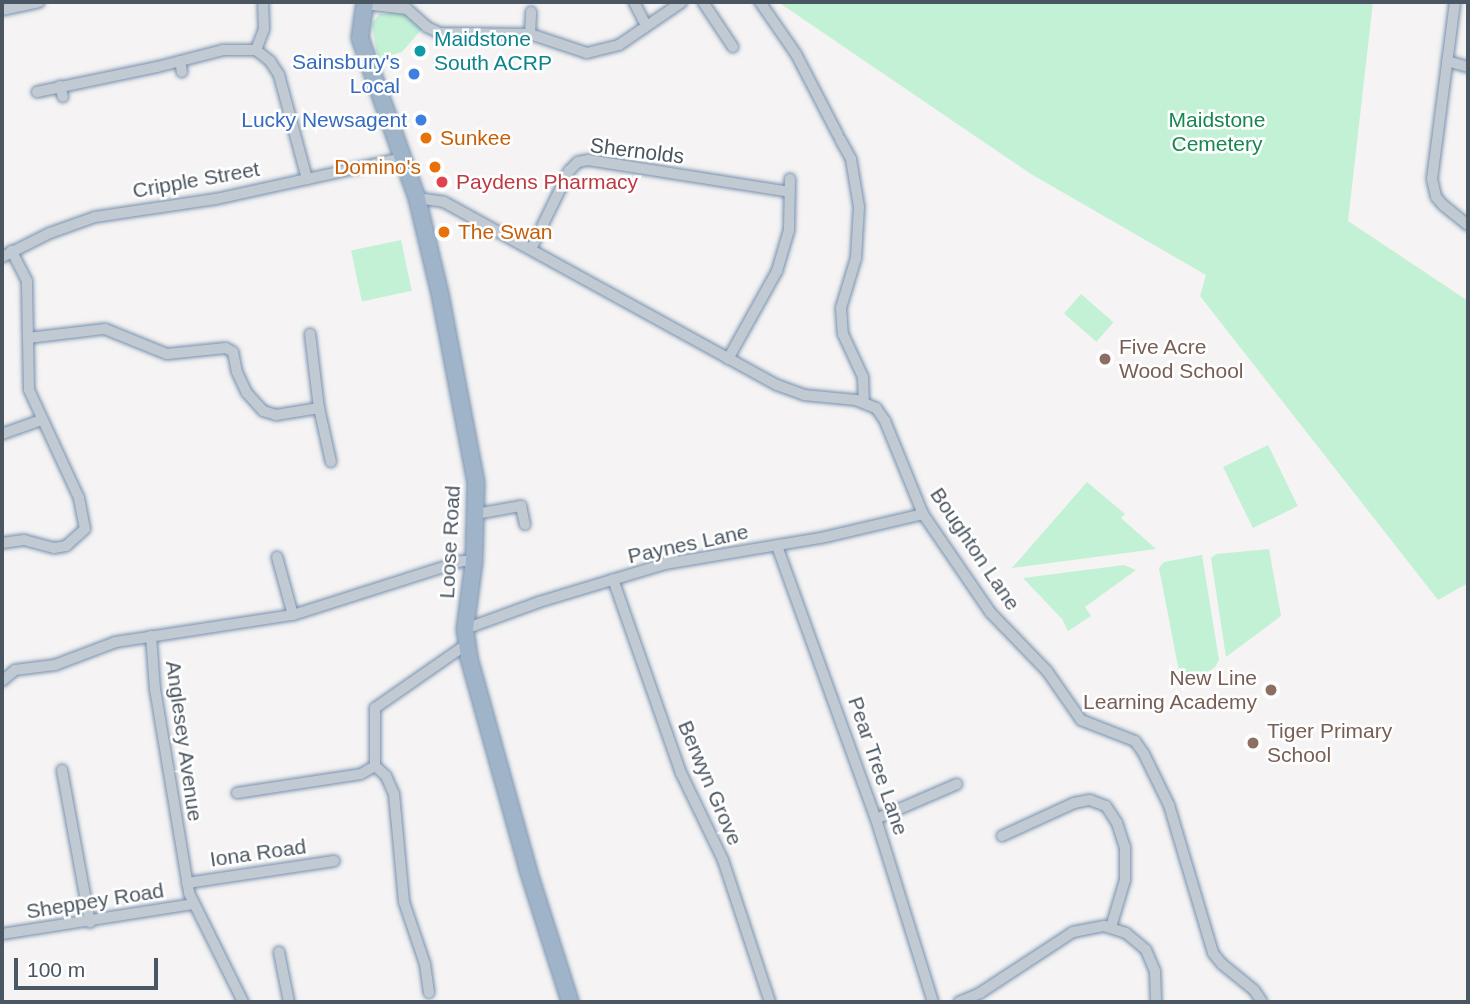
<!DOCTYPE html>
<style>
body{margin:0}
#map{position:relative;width:1470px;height:1004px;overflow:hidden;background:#f5f3f3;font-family:Helvetica,sans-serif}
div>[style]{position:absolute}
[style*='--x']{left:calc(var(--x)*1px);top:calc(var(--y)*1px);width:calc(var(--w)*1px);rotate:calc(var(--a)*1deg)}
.green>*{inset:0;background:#c3f1d5;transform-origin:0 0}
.roads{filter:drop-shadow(0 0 2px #7690ad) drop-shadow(0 0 2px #7690ad)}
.minor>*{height:10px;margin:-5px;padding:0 5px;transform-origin:5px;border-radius:5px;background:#c1cad2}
.trunk>*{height:16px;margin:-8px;padding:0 8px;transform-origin:8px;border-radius:8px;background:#9fb4c9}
.dots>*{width:19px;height:19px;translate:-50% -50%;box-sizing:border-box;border:4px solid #fff;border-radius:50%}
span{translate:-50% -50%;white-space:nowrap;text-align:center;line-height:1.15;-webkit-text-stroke:5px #fff;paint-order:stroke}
.culture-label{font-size:21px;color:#0d838f}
.left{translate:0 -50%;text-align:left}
.shop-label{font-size:21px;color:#366cbe}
.right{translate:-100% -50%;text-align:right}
.park-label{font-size:21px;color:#17864f}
.food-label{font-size:21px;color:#c56008}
.street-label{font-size:21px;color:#4a5661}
.health-label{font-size:21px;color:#be3a42}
.education-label{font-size:21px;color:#785e54}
.frame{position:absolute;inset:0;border:4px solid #4a5661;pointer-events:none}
.scale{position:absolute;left:14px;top:958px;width:144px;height:32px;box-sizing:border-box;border:4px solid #4a5661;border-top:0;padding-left:9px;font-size:21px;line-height:24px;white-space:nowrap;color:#4a5661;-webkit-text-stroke:5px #fff;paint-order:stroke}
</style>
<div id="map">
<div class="green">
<i style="clip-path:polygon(778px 2px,1373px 2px,1348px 221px,1468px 301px,1468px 583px,1438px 600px,1200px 296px,1206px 275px,1031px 174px)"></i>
<i style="clip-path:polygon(389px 10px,414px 16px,422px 29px,402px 52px,378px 59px,372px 24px,379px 14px,389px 14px)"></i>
<i style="left:401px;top:240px;width:52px;height:51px;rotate:78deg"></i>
<i style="left:1081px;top:294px;width:43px;height:26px;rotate:41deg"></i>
<i style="left:1268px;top:445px;width:68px;height:50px;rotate:64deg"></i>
<i style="clip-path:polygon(1087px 482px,1125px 514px,1121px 518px,1156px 549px,1012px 568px)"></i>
<i style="clip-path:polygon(1269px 549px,1281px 616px,1226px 657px,1211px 558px,1216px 554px)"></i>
<i style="clip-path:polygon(1202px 555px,1219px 660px,1215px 667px,1187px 687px,1181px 682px,1159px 568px,1164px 562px)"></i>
<i style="clip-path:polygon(1124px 565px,1136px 570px,1085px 607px,1091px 616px,1068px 631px,1062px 619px,1023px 578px)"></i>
</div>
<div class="roads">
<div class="minor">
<i style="--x:634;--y:2;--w:27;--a:63"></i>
<i style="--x:703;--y:2;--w:54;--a:56.3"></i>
<i style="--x:760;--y:2;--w:63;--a:55.3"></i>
<i style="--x:796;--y:54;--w:91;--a:62.6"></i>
<i style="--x:1455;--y:2;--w:178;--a:97.4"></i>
<i style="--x:1432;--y:179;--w:18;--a:77"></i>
<i style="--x:1436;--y:197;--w:11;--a:49"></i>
<i style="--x:1443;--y:205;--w:32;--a:39"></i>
<i style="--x:364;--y:4;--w:43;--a:6.6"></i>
<i style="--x:407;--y:9;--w:27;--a:42"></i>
<i style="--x:427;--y:27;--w:14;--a:25"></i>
<i style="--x:440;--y:33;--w:90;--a:0.6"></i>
<i style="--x:530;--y:34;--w:60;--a:18.4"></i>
<i style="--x:587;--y:53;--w:33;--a:-14"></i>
<i style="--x:619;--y:45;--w:76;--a:-34.3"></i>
<i style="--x:2;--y:10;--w:38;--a:-12"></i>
<i style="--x:530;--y:34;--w:22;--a:-87"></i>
<i style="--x:256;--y:50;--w:22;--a:-69"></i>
<i style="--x:264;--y:29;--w:27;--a:-92"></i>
<i style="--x:180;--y:61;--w:11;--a:80"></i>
<i style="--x:1447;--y:61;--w:22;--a:16"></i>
<i style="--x:60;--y:86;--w:11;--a:75"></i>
<i style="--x:37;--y:92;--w:123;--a:-11.8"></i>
<i style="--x:157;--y:67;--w:68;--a:-14.4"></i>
<i style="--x:223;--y:50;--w:33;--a:0"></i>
<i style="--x:256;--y:50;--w:18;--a:38"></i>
<i style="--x:270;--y:61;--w:17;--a:57"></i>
<i style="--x:279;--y:75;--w:108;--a:74.9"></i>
<i style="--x:840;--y:139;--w:23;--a:61"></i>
<i style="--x:851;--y:159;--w:49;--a:80.5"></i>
<i style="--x:859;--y:207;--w:51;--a:93.4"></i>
<i style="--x:856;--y:258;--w:52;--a:106.7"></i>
<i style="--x:841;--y:308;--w:26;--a:86"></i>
<i style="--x:843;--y:334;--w:47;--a:65.1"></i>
<i style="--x:863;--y:377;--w:25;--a:88"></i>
<i style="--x:417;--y:198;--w:27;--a:8"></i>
<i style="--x:444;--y:202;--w:380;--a:28.8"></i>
<i style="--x:777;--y:385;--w:29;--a:20"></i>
<i style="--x:804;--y:395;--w:52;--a:5.5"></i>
<i style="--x:856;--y:400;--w:22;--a:22"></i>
<i style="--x:876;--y:408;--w:16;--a:55"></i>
<i style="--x:885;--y:421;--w:100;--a:67.8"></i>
<i style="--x:923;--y:514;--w:119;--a:55.6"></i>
<i style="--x:990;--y:612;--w:82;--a:46"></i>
<i style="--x:1047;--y:671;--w:60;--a:55.2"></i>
<i style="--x:1081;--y:720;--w:58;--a:21.3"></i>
<i style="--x:1135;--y:741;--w:16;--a:55"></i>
<i style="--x:1144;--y:754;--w:57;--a:63.9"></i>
<i style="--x:1169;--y:805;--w:154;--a:73.4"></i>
<i style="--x:1213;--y:953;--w:14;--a:51"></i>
<i style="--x:1222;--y:964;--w:41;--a:39.1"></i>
<i style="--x:1254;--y:990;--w:14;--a:56"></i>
<i style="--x:531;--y:249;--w:87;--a:-64"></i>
<i style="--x:569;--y:171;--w:13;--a:-45"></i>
<i style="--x:578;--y:162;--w:10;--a:-11"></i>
<i style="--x:588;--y:160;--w:204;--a:9"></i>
<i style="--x:2;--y:257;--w:54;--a:-26.6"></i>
<i style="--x:50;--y:233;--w:48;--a:-19.6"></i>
<i style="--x:95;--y:217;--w:122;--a:-8.5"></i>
<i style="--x:216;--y:199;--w:190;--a:-12.4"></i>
<i style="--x:310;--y:334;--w:75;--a:83.1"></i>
<i style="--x:319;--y:408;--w:55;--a:77.5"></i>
<i style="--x:28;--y:338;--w:78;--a:-6.7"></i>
<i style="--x:105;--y:329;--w:67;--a:22"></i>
<i style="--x:167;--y:354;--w:59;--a:-5.8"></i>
<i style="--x:226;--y:348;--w:8;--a:30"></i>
<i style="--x:233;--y:352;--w:20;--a:79"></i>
<i style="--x:237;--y:372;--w:23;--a:65"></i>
<i style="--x:247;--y:393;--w:24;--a:48"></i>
<i style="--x:263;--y:411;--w:14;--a:17"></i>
<i style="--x:276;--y:415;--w:44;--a:-9.2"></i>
<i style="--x:728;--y:359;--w:101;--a:-60.9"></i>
<i style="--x:777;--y:271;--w:43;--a:-73.7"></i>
<i style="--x:789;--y:230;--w:51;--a:-88.9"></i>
<i style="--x:2;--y:434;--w:41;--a:-19.7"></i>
<i style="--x:476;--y:514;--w:46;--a:-10.1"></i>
<i style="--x:521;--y:506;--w:19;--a:78"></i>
<i style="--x:2;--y:543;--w:22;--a:-8"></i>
<i style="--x:24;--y:540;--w:31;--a:15"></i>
<i style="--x:54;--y:548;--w:12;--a:-9"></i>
<i style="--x:66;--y:546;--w:25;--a:-42"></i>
<i style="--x:85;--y:529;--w:32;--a:-101"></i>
<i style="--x:79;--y:498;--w:119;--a:-114.8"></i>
<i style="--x:29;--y:390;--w:109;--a:-91.1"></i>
<i style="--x:27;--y:281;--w:34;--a:-117"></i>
<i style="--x:777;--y:546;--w:290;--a:70.1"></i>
<i style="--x:876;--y:819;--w:192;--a:72.7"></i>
<i style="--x:277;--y:557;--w:60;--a:74.6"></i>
<i style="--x:613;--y:579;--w:206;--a:70.7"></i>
<i style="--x:681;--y:773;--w:97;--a:64.2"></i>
<i style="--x:723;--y:860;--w:150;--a:71.7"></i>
<i style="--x:465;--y:629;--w:79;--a:-20"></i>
<i style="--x:539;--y:602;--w:132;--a:-16.8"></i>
<i style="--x:665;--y:564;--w:158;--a:-9.5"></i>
<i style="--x:821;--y:538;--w:105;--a:-13.2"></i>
<i style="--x:151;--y:636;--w:53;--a:85.7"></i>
<i style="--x:155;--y:689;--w:207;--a:80.5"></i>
<i style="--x:189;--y:893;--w:122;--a:63.6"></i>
<i style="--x:2;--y:681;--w:17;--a:-40"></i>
<i style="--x:15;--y:670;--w:40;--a:-7.1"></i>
<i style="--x:55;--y:665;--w:65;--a:-20.7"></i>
<i style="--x:116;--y:642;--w:179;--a:-8.7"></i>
<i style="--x:293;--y:615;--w:177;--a:-17.7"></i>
<i style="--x:462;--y:561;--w:12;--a:0"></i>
<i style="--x:375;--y:766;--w:15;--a:42"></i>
<i style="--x:386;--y:776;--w:20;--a:66"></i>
<i style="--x:394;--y:794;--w:108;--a:84.7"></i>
<i style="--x:404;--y:902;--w:65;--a:71.3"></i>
<i style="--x:425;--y:964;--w:29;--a:82"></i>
<i style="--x:375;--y:766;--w:58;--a:-90"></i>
<i style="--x:375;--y:708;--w:112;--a:-34.8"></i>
<i style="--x:62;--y:770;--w:155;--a:79.6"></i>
<i style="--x:237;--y:793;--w:125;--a:-8.7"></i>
<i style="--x:361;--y:774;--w:16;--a:-30"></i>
<i style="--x:876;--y:819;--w:88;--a:-23.4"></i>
<i style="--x:1002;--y:836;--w:79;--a:-24.6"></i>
<i style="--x:1074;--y:803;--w:16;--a:-11"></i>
<i style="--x:1090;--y:800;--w:17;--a:21"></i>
<i style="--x:1106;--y:806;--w:20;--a:57"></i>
<i style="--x:1117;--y:823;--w:25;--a:72"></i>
<i style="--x:1125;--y:847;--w:33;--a:90"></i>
<i style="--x:1125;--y:880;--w:49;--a:106.6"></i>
<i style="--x:187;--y:883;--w:149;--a:-8.5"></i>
<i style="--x:2;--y:934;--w:193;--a:-8.9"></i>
<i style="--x:279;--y:952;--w:51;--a:78.7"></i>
<i style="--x:959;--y:1002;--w:23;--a:-23"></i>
<i style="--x:980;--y:993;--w:111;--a:-33.3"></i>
<i style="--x:1073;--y:932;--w:32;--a:-11"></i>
<i style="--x:1104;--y:926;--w:23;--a:18"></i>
<i style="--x:1126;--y:933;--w:26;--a:40"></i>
<i style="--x:1146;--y:950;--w:23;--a:67"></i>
<i style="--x:1155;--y:971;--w:31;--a:88"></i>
</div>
<div class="trunk">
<i style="--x:365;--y:2;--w:36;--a:98"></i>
<i style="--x:360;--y:38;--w:170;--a:70.4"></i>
<i style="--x:417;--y:198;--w:99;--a:76.5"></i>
<i style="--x:440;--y:294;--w:192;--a:79.2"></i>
<i style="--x:476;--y:483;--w:78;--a:91.5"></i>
<i style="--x:474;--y:561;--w:69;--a:97.5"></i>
<i style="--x:465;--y:629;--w:29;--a:82"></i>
<i style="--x:469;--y:658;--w:220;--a:74.4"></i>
<i style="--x:528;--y:870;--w:139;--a:72.3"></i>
</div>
</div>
<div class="dots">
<i style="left:420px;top:51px;background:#0f9aa8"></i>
<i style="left:414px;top:74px;background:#3f7fe0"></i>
<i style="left:421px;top:120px;background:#3f7fe0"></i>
<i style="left:426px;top:138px;background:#e8710a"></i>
<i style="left:435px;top:167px;background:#e8710a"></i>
<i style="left:442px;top:182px;background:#e0444e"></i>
<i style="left:444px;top:232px;background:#e8710a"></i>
<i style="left:1105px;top:359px;background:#8d6e63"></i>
<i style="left:1271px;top:690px;background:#8d6e63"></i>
<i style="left:1253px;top:743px;background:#8d6e63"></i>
</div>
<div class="culture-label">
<span class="left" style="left:434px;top:51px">Maidstone<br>South ACRP</span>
</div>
<div class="shop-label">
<span class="right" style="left:400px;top:74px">Sainsbury's<br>Local</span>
<span class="right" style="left:407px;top:120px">Lucky Newsagent</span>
</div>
<div class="park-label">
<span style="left:1217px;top:132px">Maidstone<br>Cemetery</span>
</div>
<div class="food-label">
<span class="left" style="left:440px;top:138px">Sunkee</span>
<span class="right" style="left:421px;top:167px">Domino's</span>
<span class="left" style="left:458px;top:232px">The Swan</span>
</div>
<div class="street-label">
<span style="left:637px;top:151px;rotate:7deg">Shernolds</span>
<span style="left:196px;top:180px;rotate:-10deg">Cripple Street</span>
<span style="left:450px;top:542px;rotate:-87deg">Loose Road</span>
<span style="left:688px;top:544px;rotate:-12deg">Paynes Lane</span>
<span style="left:975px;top:549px;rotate:56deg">Boughton Lane</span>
<span style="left:184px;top:741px;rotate:82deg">Anglesey Avenue</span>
<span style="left:878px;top:766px;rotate:71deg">Pear Tree Lane</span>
<span style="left:710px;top:783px;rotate:67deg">Berwyn Grove</span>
<span style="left:258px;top:853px;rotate:-8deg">Iona Road</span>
<span style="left:95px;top:901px;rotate:-9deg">Sheppey Road</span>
</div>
<div class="health-label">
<span class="left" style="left:456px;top:182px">Paydens Pharmacy</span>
</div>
<div class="education-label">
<span class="left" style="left:1119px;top:359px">Five Acre<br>Wood School</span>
<span class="right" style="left:1257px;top:690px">New Line<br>Learning Academy</span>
<span class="left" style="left:1267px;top:743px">Tiger Primary<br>School</span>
</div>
<div class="frame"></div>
<div class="scale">100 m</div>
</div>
